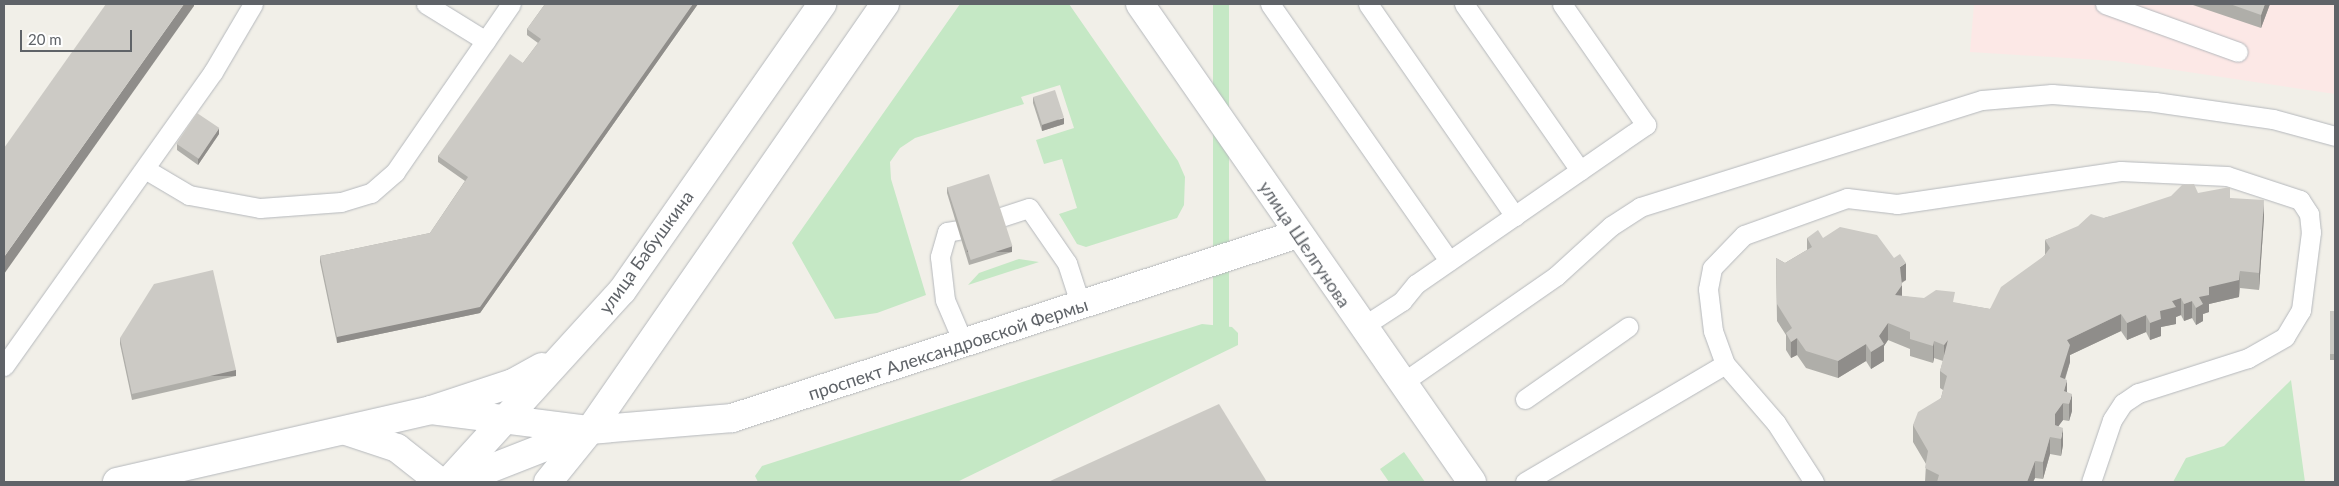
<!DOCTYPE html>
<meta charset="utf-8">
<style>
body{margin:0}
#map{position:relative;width:2339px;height:486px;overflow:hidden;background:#f1efe8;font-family:Lato,sans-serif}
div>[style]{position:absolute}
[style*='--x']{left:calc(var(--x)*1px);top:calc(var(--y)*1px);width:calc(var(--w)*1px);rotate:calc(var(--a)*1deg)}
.medical>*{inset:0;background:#fce8e6}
.green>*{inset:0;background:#c5e8c5;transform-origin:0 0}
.roads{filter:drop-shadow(0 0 1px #b5b8bc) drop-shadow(0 0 1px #b5b8bc)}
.lane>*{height:19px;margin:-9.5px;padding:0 9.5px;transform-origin:9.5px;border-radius:9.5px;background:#fff}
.street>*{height:28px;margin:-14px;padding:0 14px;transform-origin:14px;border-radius:14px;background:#fff}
.secondary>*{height:28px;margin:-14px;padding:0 14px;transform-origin:14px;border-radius:14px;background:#fff}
.wall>*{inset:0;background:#afaea9;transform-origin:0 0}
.shaded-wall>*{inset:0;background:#8f8d8a;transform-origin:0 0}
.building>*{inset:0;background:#cccac5;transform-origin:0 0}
span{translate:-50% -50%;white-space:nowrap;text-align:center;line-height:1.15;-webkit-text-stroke:5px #fff;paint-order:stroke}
.street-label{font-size:18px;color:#5f6368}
.frame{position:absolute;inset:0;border:5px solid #5f6368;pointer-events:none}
.scale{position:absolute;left:20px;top:30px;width:112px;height:22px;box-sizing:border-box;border:2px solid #5f6368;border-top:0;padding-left:6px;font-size:15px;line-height:18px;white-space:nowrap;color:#5f6368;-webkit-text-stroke:4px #fff;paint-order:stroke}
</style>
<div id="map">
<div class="medical">
<i style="clip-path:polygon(1974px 4px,2335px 4px,2335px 94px,2115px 61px,1970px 52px)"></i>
</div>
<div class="green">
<i style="clip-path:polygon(960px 4px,1069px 4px,1178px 161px,1185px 177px,1184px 205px,1177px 218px,1086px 247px,1077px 244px,1059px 214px,1077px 208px,1062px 159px,1044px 164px,1036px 140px,1074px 128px,1060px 85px,1021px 97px,1024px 104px,915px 138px,900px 148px,890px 162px,891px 179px,926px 295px,877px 313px,835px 319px,792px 243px)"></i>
<i style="left:1213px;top:4px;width:16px;height:338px"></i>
<i style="clip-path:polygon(1019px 259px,1039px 262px,968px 285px,979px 273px)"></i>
<i style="clip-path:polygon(1202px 324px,1232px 327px,1238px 333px,1238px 345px,957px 482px,758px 482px,755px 476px,762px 466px)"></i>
<i style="clip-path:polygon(2291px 380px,2305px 482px,2173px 482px,2186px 458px,2224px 446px)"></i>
<i style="clip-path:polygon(1404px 452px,1425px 482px,1389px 482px,1380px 469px)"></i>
</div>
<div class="roads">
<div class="lane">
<i style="--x:426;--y:4;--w:70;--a:31.7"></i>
<i style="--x:1270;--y:4;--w:313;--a:55.1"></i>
<i style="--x:1368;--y:4;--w:258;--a:55.3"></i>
<i style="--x:1464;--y:4;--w:203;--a:55.1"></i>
<i style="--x:2105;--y:4;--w:141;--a:19.8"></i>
<i style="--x:145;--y:169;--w:51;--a:30.6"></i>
<i style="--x:189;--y:195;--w:72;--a:10.4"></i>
<i style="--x:260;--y:208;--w:81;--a:-4.2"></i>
<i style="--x:341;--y:202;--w:31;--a:-17"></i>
<i style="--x:371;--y:193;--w:32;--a:-41"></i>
<i style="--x:395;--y:172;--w:204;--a:-55.4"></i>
<i style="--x:1001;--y:217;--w:29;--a:-18"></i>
<i style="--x:1029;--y:208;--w:67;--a:55.4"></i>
<i style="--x:1067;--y:263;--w:45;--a:72"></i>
<i style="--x:958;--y:230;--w:11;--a:170"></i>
<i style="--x:947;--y:232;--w:26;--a:106"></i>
<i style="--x:940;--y:257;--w:43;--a:83.4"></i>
<i style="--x:945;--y:300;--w:46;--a:66.8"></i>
<i style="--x:1362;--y:327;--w:48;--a:-33"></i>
<i style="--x:1402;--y:301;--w:22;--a:-51"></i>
<i style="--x:1416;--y:284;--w:280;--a:-34.7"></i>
<i style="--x:1646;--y:125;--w:147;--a:-124.8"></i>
<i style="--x:4;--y:366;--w:361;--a:-54.6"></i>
<i style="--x:213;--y:72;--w:79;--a:-59.5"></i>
<i style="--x:1402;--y:383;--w:188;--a:-34.8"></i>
<i style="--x:1556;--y:276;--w:74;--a:-42.3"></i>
<i style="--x:1611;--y:226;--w:35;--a:-33"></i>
<i style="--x:1640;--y:207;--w:358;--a:-17.4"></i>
<i style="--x:1982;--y:100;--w:70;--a:-4.9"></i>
<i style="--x:2052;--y:94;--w:103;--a:4.4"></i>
<i style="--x:2155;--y:102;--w:119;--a:8.2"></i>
<i style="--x:2273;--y:119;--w:64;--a:15.3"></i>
<i style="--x:1525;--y:399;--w:126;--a:-35"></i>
<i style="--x:1525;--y:482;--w:232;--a:-30.5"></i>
<i style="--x:1814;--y:482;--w:70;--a:-122.8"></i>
<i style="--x:1776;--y:423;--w:78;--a:-130.8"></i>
<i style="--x:1725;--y:364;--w:35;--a:-110"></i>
<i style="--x:1713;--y:331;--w:42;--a:-96.8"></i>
<i style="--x:1708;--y:289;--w:21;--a:-79"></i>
<i style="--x:1712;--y:268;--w:46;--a:-45.9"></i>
<i style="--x:1744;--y:235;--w:109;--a:-19.8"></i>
<i style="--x:1847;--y:198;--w:50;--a:6.8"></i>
<i style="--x:1897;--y:204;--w:226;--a:-8.4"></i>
<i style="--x:2121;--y:171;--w:106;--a:2.7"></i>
<i style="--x:2227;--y:176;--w:77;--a:18.2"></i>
<i style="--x:2300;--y:200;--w:17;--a:57"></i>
<i style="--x:2309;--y:214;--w:18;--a:84"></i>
<i style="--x:2311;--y:232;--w:79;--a:97.3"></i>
<i style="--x:2301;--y:310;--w:31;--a:121"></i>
<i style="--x:2285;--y:337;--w:43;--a:150.4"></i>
<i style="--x:2248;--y:358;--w:115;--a:162.3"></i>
<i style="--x:2138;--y:393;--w:18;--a:146"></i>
<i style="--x:2123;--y:403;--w:20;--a:123"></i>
<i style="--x:2112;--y:420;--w:65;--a:108.7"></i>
</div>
<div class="street">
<i style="--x:1140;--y:4;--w:582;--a:55.22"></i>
<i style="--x:431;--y:410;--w:160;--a:7.2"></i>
<i style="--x:590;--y:430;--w:143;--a:-4.8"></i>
<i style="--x:732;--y:418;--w:595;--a:-18.01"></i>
</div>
<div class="secondary">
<i style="--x:346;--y:431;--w:54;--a:18.4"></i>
<i style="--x:397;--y:448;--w:55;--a:38.3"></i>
<i style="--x:117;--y:482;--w:322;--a:-12.9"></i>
<i style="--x:431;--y:410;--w:86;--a:-18.2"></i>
<i style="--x:513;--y:383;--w:33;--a:-29"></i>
<i style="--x:448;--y:482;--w:258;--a:-47.7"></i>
<i style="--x:622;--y:291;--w:350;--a:-55.1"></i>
<i style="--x:456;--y:482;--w:143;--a:-21.4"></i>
<i style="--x:548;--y:482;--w:67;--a:-51.1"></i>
<i style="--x:590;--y:430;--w:518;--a:-55.3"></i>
</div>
</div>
<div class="wall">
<i style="clip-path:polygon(545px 4px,698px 4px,480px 313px,337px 343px,320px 262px,320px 256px,430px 233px,465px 181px,438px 162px,438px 156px,523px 63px,538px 43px,527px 35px,527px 29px)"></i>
<i style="clip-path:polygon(2190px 4px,2270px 4px,2261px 28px)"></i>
<i style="clip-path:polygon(1033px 97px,1064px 124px,1042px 131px,1033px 103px)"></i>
<i style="clip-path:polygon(219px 134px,198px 165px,177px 150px,177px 144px)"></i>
<i style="clip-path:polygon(947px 187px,1012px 252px,969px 265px,947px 193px)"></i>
<i style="clip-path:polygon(2198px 193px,2230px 198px,2264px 217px,2259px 290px,2240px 288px,2239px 297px,2209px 304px,2209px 312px,2203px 314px,2203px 321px,2196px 325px,2192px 318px,2184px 321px,2181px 315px,2176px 317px,2176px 324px,2161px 327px,2161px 336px,2150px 340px,2146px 332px,2127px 340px,2121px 331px,2070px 355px,2070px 362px,2065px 380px,2067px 392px,2072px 411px,2069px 421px,2063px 420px,2058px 426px,2063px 445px,2061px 456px,2050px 454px,2043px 479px,2035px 478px,2033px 482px,1925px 482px,1926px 464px,1913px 442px,1913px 425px,1941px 398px,1943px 390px,1940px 388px,1940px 371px,1943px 361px,1934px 358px,1933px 363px,1910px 356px,1910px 349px,1888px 340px,1884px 346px,1884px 361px,1871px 369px,1866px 361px,1838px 378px,1806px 368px,1797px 355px,1791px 358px,1786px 350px,1786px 335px,1777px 321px,1776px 258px,1785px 263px,1807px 250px,1807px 238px,1823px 238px,1906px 280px,1902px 283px,1902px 296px,1955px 303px,1990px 309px,2044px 256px,2045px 255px,2045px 240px,2104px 218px)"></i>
<i style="left:2330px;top:311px;width:5px;height:49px"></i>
<i style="clip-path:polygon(120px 338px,236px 376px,132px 400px,120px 344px)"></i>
</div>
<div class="shaded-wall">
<i style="clip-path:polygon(184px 4px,194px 4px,194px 6px,4px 274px,4px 257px)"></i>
<i style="clip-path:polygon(693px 4px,698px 4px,480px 313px,337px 343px,337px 337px)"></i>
<i style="clip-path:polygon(2265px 4px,2270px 4px,2261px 28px,2261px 15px)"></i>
<i style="clip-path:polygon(1064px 118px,1064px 124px,1042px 131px,1042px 125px)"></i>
<i style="clip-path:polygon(219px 128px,219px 134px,198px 165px,198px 159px)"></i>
<i style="clip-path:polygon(2264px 200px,2264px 217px,2259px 290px,2259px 273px)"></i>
<i style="left:1012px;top:246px;width:6px;height:45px;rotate:90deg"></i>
<i style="clip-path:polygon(1906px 263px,1906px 280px,1900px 283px,1900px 267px)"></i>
<i style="clip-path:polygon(2240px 271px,2239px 297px,2209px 304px,2209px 312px,2203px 314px,2203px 321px,2196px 325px,2196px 308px,2199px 297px,2209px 287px)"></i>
<i style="clip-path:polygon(1902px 285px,1902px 302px,1895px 295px)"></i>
<i style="clip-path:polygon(2181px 298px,2181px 315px,2176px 317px,2176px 324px,2161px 327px,2161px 336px,2150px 340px,2150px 323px,2160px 311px,2172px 301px)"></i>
<i style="clip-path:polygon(2192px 301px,2192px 318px,2184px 321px,2184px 304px)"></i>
<i style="clip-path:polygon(2121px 314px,2121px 331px,2070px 355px,2070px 362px,2060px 394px,2060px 377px,2067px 340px)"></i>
<i style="clip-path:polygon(2146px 315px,2146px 332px,2127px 340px,2127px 323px)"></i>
<i style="clip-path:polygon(1888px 323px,1888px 340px,1884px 346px,1884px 361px,1871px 369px,1871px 352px,1879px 336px)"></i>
<i style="clip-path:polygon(1797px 338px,1797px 355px,1791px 358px,1791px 342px)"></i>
<i style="clip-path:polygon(1948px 340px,1944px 362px,1944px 345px)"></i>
<i style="clip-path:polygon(1934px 341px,1934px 358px,1933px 363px,1933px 346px)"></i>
<i style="clip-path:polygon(1866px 344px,1866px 361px,1838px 378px,1838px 361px)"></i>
<i style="left:236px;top:370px;width:6px;height:107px;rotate:90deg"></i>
<i style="clip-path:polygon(2067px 380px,2067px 397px,2064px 391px)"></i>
<i style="clip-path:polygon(2072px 394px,2072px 411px,2069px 421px,2069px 404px)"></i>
<i style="clip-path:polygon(2063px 403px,2063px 420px,2055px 431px,2055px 414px)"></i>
<i style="clip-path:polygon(2063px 428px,2063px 445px,2061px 456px,2061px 439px)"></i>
<i style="clip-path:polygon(2050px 437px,2050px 454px,2043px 479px,2043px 462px)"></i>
<i style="clip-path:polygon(2035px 461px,2035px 478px,2033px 482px,2027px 482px)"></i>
</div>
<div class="building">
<i style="clip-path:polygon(106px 4px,184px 4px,4px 257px,4px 148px)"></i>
<i style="clip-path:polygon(545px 4px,693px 4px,480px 307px,337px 337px,320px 256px,430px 233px,468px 177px,438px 156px,510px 54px,523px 63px,541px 39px,527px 29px)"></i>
<i style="clip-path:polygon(2230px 4px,2265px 4px,2261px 15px)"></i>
<i style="left:1055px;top:90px;width:29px;height:23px;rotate:72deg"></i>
<i style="left:197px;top:113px;width:27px;height:37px;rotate:34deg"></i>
<i style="left:989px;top:174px;width:76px;height:44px;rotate:72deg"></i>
<i style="clip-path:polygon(2194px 184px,2198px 193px,2230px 187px,2230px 198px,2264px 200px,2259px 273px,2240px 271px,2239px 280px,2209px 287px,2209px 295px,2199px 297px,2203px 304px,2196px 308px,2192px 301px,2184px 304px,2181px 298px,2172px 301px,2176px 307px,2160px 311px,2161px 319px,2150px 323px,2146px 315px,2127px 323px,2121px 314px,2067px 340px,2070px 345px,2060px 377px,2067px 380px,2064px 391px,2072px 394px,2069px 404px,2063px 403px,2055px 414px,2055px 425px,2063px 428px,2061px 439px,2050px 437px,2043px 462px,2035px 461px,2027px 482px,1937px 482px,1939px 475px,1925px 468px,1928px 451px,1913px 425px,1918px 412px,1941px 398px,1947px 376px,1940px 371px,1948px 340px,1944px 345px,1934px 341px,1933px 346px,1910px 339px,1910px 332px,1888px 323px,1879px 336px,1884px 344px,1871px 352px,1866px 344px,1838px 361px,1806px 351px,1797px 338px,1791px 342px,1786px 333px,1792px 328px,1777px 304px,1776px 258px,1785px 263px,1812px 247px,1807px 238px,1818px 230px,1823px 238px,1840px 227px,1877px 235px,1894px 258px,1900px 254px,1906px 263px,1900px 267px,1902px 285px,1895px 295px,1924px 298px,1936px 290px,1955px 292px,1953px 302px,1990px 309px,2001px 287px,2044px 256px,2050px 248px,2045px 240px,2078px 226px,2091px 214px,2104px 218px,2171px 196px,2182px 185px)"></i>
<i style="clip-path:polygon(213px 270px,236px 370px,132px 394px,120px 338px,154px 284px)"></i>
<i style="left:2330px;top:311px;width:5px;height:43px"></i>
<i style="clip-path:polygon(1219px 404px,1267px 482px,1048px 482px)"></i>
</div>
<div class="street-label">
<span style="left:1305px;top:244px;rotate:56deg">улица Шелгунова</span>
<span style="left:646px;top:252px;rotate:-54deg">улица Бабушкина</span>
<span style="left:948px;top:349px;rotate:-18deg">проспект Александровской Фермы</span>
</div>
<div class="frame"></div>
<div class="scale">20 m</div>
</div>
